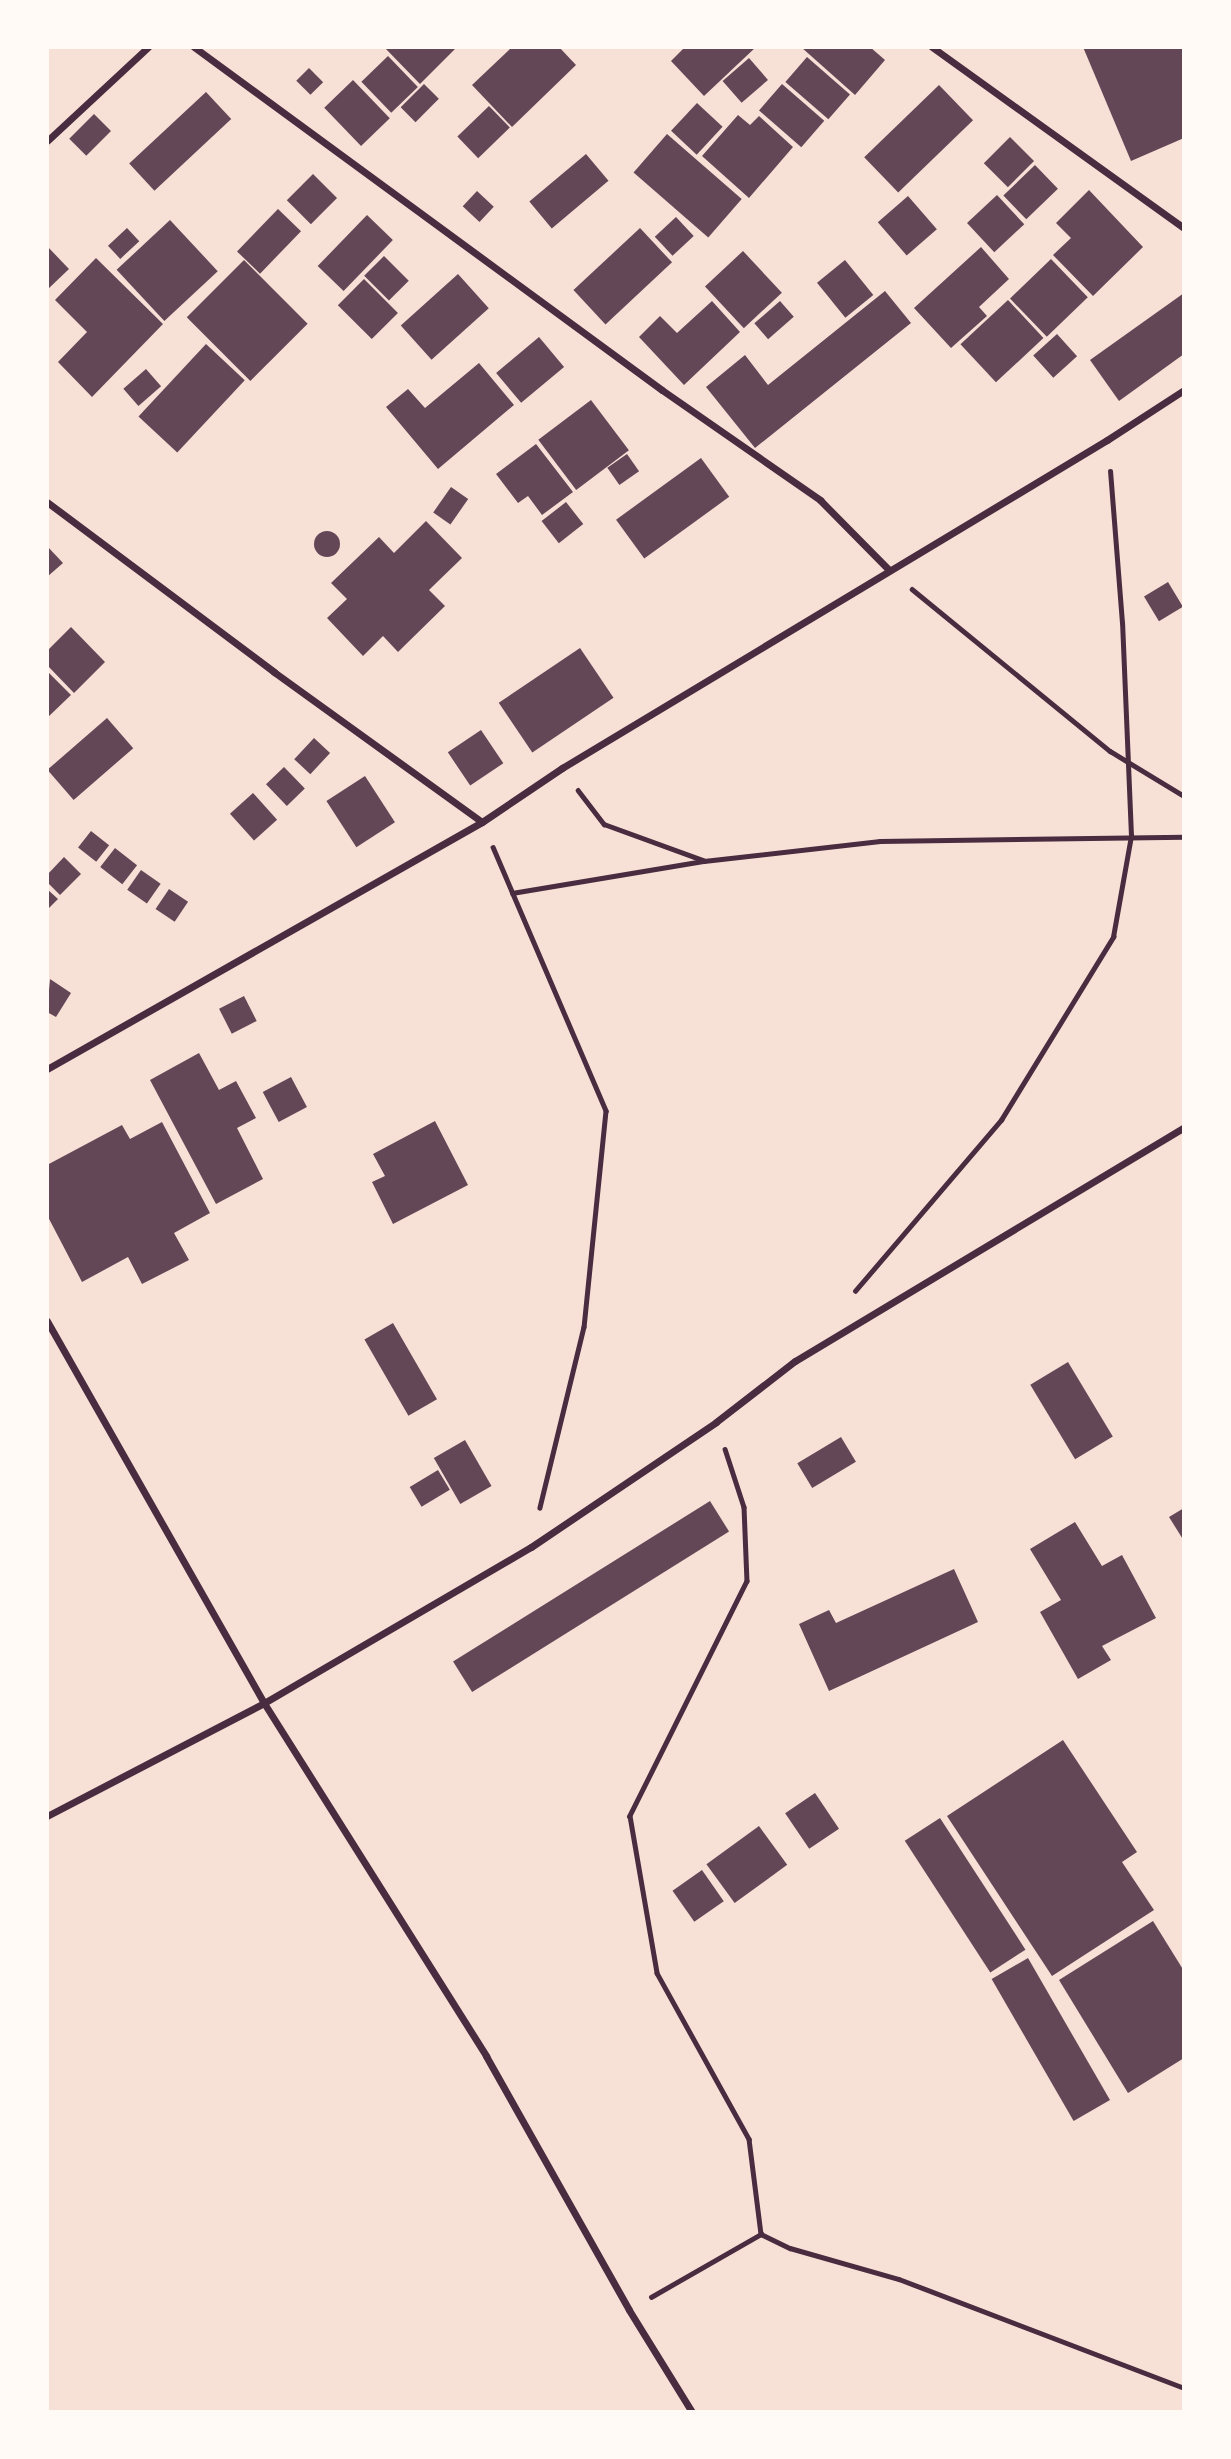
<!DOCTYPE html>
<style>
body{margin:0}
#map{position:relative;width:1231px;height:2459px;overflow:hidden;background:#f7e1d7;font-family:Inter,sans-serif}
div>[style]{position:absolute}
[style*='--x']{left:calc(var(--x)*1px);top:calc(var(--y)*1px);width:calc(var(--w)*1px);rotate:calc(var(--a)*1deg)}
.building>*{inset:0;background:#644757;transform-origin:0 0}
.round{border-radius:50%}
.path>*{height:4.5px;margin:-2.25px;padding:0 2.25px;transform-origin:2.25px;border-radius:2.25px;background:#4a2c40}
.minor>*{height:7px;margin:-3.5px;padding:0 3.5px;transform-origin:3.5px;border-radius:3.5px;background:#4a2c40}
span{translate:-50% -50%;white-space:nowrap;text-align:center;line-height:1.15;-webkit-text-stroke:5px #fffaf5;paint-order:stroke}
.frame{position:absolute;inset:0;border:49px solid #fffaf5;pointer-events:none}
</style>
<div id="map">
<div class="building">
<i style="clip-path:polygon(384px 47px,457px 47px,420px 84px)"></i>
<i style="clip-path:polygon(512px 47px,559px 47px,576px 65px,512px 127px,472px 85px)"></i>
<i style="clip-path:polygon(685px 47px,756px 47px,704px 96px,671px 61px)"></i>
<i style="clip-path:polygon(801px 47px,870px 47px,885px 60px,855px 95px)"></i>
<i style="clip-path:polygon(1083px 47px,1184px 47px,1184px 138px,1131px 161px)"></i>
<i style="left:388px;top:56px;width:43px;height:37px;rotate:46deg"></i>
<i style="left:807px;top:57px;width:57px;height:33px;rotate:41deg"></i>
<i style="left:749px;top:58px;width:29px;height:35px;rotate:49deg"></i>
<i style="left:309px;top:68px;width:20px;height:18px;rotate:45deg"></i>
<i style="left:353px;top:80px;width:53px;height:40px;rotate:46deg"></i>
<i style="left:424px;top:84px;width:21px;height:33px;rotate:45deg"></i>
<i style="left:782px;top:84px;width:56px;height:35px;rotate:41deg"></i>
<i style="left:939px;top:85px;width:49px;height:104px;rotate:46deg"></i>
<i style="left:206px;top:92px;width:37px;height:105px;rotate:47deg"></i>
<i style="left:697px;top:103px;width:35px;height:38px;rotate:43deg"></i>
<i style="left:489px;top:106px;width:30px;height:44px;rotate:46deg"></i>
<i style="left:94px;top:114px;width:24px;height:35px;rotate:45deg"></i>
<i style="clip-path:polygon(738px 115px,750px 125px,759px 116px,793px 147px,749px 198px,702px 156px)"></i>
<i style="left:667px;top:134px;width:99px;height:51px;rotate:41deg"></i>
<i style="left:1010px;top:137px;width:34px;height:37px;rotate:45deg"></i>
<i style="left:586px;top:154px;width:35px;height:74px;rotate:50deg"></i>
<i style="left:1035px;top:165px;width:33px;height:44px;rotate:46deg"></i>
<i style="left:313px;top:174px;width:34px;height:37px;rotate:45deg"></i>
<i style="clip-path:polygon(1089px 190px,1143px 247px,1093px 296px,1053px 255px,1071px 238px,1056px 223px)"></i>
<i style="left:477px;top:191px;width:23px;height:21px;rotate:43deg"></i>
<i style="left:997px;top:195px;width:40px;height:41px;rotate:47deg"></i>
<i style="left:908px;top:196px;width:44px;height:40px;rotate:49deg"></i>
<i style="left:278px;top:209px;width:32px;height:59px;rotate:44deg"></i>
<i style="left:367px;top:215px;width:36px;height:71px;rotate:44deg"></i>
<i style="left:676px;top:217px;width:26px;height:29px;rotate:47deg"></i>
<i style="left:170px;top:220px;width:70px;height:73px;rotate:47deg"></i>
<i style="left:127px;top:228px;width:18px;height:26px;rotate:47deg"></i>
<i style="left:640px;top:228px;width:47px;height:91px;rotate:47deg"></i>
<i style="clip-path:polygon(47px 246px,69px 269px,47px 290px)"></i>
<i style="clip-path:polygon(981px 247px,1009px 279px,979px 307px,987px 316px,951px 348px,914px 308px)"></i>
<i style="left:743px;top:251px;width:57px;height:52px;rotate:47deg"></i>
<i style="left:384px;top:256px;width:35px;height:28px;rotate:45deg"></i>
<i style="clip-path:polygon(96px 258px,163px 324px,92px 397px,58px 362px,87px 332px,55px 300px)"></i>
<i style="left:1051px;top:259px;width:53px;height:57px;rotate:46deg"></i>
<i style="left:244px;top:260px;width:90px;height:81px;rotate:45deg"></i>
<i style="left:845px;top:260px;width:45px;height:36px;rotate:51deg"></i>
<i style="left:458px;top:274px;width:46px;height:77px;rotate:48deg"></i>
<i style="left:364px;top:279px;width:48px;height:37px;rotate:45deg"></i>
<i style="clip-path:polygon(885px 291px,911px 323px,755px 448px,706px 387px,745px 355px,768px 385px)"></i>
<i style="clip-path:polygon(1184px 293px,1184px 354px,1119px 401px,1090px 360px)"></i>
<i style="left:1008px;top:300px;width:52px;height:65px;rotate:47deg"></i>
<i style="clip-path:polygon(712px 301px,740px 332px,684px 385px,639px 337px,660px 316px,677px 333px)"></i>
<i style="left:780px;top:301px;width:21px;height:34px;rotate:49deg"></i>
<i style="left:1057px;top:334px;width:30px;height:32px;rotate:48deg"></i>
<i style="left:539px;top:337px;width:39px;height:56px;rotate:50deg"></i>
<i style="left:206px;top:344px;width:53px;height:99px;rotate:43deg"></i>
<i style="clip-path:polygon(479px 363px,514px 405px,438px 469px,386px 407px,408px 389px,425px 408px)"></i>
<i style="left:146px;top:369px;width:23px;height:30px;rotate:49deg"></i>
<i style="left:591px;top:400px;width:63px;height:66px;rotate:53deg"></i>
<i style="clip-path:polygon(536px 444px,573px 492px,542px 515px,528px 496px,518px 503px,496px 474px)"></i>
<i style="left:627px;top:454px;width:21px;height:24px;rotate:55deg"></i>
<i style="left:701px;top:458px;width:48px;height:105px;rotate:54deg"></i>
<i style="left:451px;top:487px;width:21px;height:31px;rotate:35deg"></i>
<i style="left:566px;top:502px;width:28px;height:31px;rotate:52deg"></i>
<i style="clip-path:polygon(426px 521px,462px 558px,429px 590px,445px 606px,398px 652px,383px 636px,363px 656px,327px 618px,347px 599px,331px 583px,379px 537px,394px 553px)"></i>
<i class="round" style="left:314px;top:531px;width:26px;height:26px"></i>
<i style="clip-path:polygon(47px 546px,63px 563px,47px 577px)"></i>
<i style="left:1168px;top:582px;width:29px;height:28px;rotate:59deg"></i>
<i style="clip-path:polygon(71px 627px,105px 662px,74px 693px,47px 665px,47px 651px)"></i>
<i style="left:580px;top:648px;width:60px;height:98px;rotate:56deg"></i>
<i style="clip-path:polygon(47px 671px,71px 695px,47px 718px)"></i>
<i style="left:107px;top:718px;width:40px;height:79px;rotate:49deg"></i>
<i style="left:481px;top:730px;width:40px;height:40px;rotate:56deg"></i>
<i style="left:314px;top:738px;width:22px;height:29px;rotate:43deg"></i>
<i style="left:284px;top:767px;width:30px;height:25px;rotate:46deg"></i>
<i style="left:365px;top:776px;width:55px;height:46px;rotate:57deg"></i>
<i style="left:253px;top:793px;width:36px;height:31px;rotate:48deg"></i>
<i style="left:91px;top:831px;width:23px;height:21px;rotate:38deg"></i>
<i style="left:115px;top:848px;width:28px;height:24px;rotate:38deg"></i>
<i style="clip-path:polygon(64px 857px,81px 874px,60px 895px,47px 882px,47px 875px)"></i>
<i style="left:141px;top:870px;width:24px;height:24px;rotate:35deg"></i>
<i style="clip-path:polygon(47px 889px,58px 899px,47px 910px)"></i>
<i style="left:169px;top:889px;width:23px;height:24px;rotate:34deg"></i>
<i style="clip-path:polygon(50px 979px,71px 993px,56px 1017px,47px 1012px)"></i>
<i style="left:244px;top:996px;width:28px;height:28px;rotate:63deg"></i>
<i style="clip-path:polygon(199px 1053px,219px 1090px,236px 1081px,256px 1118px,237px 1128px,263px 1179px,216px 1204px,150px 1080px)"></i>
<i style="left:291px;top:1077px;width:34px;height:32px;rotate:62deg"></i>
<i style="clip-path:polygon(435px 1121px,468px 1185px,393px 1224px,372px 1182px,385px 1176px,373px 1154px)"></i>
<i style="clip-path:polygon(162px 1122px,210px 1213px,174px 1233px,189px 1260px,142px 1284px,128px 1257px,82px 1282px,47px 1215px,47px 1165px,122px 1125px,130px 1139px)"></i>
<i style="left:393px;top:1323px;width:88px;height:33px;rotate:60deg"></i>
<i style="left:1068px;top:1362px;width:87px;height:44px;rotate:59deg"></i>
<i style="left:841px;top:1437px;width:29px;height:51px;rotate:59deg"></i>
<i style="left:465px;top:1440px;width:53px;height:36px;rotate:60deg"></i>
<i style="left:438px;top:1470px;width:23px;height:33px;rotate:59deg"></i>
<i style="left:710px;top:1501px;width:36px;height:303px;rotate:58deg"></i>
<i style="clip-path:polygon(1184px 1508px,1184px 1541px,1169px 1517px)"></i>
<i style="clip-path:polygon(1075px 1522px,1102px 1566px,1122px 1555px,1156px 1618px,1102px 1646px,1111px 1660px,1078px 1679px,1040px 1612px,1061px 1600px,1030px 1549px)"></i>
<i style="clip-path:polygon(954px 1569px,978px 1622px,829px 1691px,799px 1624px,829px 1610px,836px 1623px)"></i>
<i style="clip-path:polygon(1063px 1740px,1137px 1852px,1122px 1862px,1154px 1910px,1052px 1976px,947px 1816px)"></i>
<i style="left:815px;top:1793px;width:43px;height:36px;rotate:56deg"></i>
<i style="left:940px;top:1818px;width:157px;height:42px;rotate:57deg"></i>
<i style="left:759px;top:1826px;width:48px;height:65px;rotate:54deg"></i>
<i style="left:702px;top:1870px;width:38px;height:36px;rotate:55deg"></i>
<i style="clip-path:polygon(1153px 1921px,1184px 1971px,1184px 2058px,1128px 2093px,1059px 1980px)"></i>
<i style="left:1028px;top:1958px;width:164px;height:42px;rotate:60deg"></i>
</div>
<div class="path">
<i style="--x:912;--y:589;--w:256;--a:39.3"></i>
<i style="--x:1110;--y:751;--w:87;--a:31.3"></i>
<i style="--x:578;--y:790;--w:43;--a:52.6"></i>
<i style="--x:604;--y:824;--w:105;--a:20"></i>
<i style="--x:493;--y:847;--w:287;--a:66.8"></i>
<i style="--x:606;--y:1111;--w:217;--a:95.8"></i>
<i style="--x:584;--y:1327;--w:186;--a:103.7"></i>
<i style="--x:512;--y:893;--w:195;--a:-9.5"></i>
<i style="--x:704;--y:861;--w:177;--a:-6.5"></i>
<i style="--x:880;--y:841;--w:304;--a:-0.8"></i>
<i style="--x:855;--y:1291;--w:225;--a:-49.5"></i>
<i style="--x:1001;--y:1120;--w:215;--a:-58.5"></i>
<i style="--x:1113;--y:937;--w:103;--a:-79.9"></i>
<i style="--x:1131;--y:836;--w:213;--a:-92.4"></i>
<i style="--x:1122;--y:623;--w:152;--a:-94.5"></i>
<i style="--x:725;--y:1449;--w:61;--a:71.9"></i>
<i style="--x:744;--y:1507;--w:74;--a:87.7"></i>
<i style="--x:747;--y:1581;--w:263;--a:116.5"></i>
<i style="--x:630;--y:1816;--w:159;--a:80.2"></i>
<i style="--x:657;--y:1973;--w:190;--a:61"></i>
<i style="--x:749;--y:2139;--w:96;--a:82.8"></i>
<i style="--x:651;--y:2297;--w:127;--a:-29.8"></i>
<i style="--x:761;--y:2234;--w:32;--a:26"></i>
<i style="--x:790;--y:2248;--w:113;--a:15.9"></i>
<i style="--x:899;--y:2279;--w:305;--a:20.9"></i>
</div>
<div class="minor">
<i style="--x:194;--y:47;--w:580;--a:36.24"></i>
<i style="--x:662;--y:390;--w:193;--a:34.8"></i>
<i style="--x:820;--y:500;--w:98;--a:45.4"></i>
<i style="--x:932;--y:47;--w:310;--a:35.7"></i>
<i style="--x:47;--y:141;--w:138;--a:-42.9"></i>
<i style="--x:47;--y:502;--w:284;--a:36.8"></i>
<i style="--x:274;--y:672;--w:256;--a:35.8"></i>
<i style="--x:47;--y:1069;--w:500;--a:-29.59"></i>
<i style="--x:482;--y:822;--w:97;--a:-34"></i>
<i style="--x:562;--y:768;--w:636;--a:-31.04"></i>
<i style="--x:1107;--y:440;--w:92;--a:-33"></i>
<i style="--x:47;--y:1321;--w:439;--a:60.4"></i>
<i style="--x:264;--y:1703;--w:417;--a:57.8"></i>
<i style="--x:486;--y:2056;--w:291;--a:60.6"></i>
<i style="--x:629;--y:2310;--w:120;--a:58.3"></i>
<i style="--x:47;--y:1816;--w:245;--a:-27.5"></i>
<i style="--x:264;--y:1703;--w:309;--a:-30.3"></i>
<i style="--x:531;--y:1547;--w:223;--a:-34"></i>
<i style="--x:716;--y:1422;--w:100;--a:-37.7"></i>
<i style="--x:795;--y:1361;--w:454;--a:-31"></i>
</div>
<div class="frame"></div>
</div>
